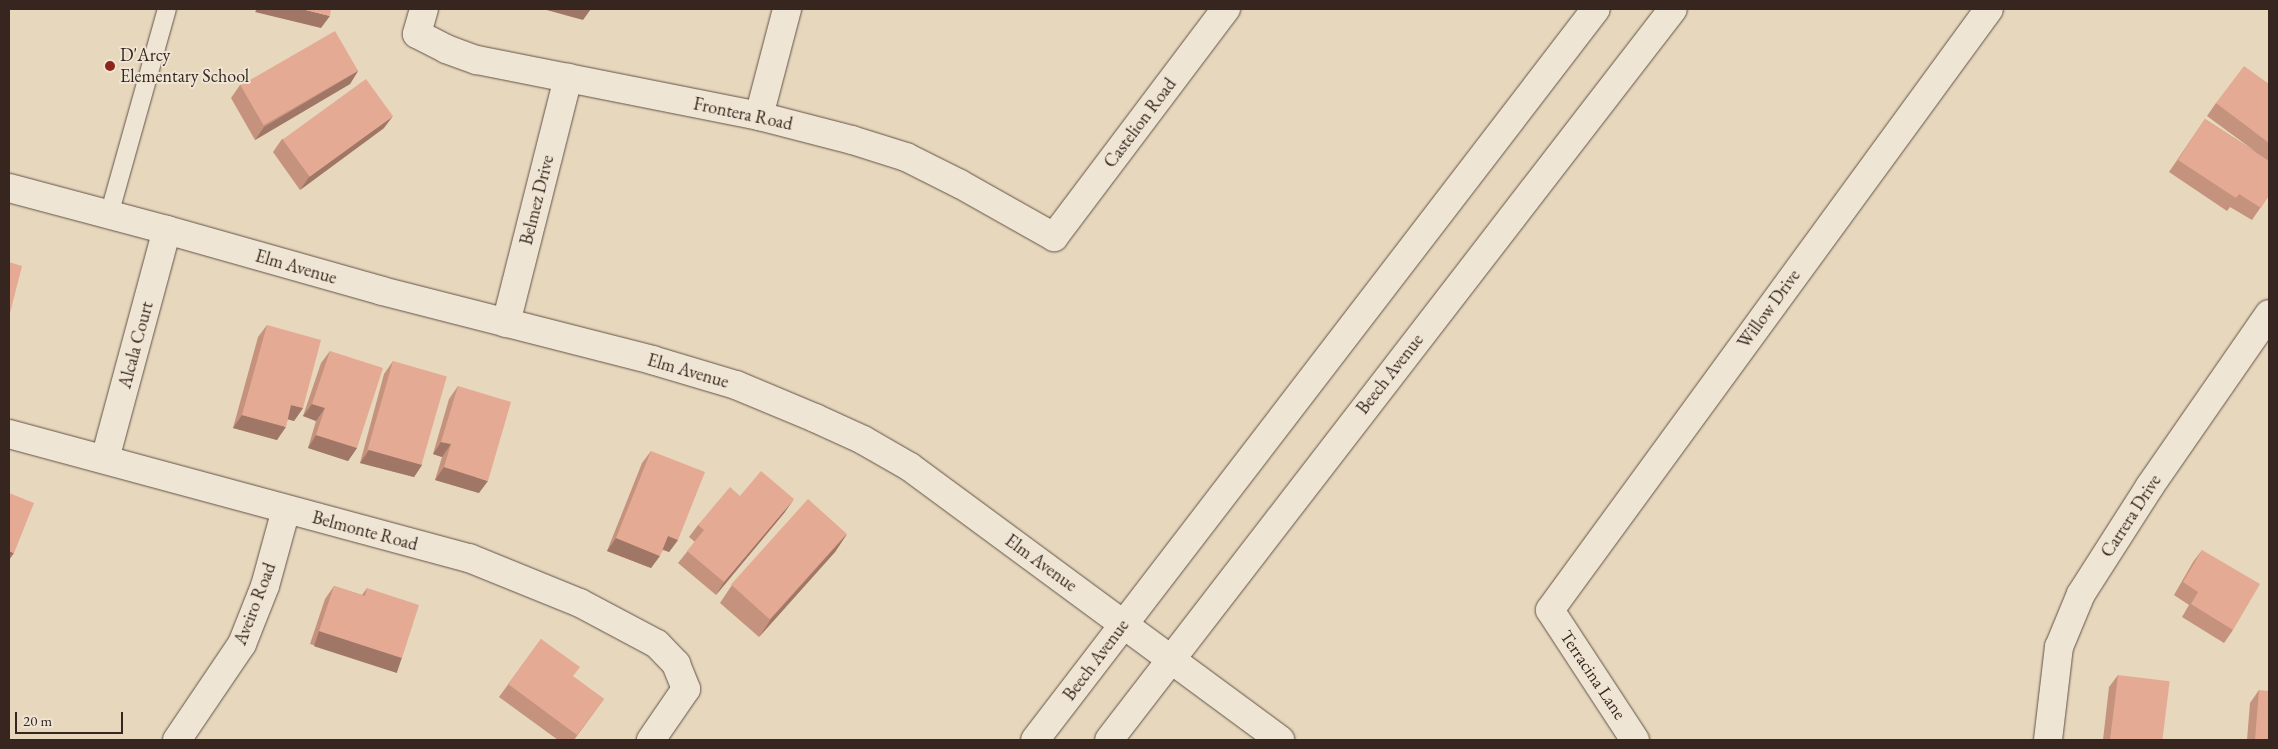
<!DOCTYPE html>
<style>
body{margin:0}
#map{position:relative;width:2278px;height:749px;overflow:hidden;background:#e6d7bd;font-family:"EB Garamond",serif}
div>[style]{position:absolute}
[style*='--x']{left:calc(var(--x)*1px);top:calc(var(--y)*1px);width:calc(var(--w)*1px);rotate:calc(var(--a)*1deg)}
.roads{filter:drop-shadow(0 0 1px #635246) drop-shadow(0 0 1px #635246)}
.service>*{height:18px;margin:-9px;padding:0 9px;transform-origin:9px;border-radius:9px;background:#efe5d4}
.minor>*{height:28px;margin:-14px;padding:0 14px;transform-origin:14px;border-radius:14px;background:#efe5d4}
.tertiary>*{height:28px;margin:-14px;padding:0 14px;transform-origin:14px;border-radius:14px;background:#efe5d4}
.wall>*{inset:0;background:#c5927e}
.shaded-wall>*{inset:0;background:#a07767;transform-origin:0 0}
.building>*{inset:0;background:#e5aa93;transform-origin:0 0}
.dots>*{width:14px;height:14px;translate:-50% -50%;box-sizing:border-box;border:2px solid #efe5d4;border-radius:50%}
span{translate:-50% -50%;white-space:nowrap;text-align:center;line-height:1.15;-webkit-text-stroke:4px #efe5d4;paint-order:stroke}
.poi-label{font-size:18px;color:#37261f}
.left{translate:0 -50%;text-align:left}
.street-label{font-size:18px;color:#37261f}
.frame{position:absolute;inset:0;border:10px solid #37261f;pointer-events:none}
.scale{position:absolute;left:15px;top:712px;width:108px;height:22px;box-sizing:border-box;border:2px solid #37261f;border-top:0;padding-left:6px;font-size:15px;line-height:18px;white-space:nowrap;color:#37261f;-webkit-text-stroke:4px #efe5d4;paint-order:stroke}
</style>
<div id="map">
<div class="roads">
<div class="service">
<i style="--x:109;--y:215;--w:214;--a:-74.3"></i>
</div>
<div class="minor">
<i style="--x:424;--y:9;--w:26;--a:106"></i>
<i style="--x:417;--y:34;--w:33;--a:27"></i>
<i style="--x:446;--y:49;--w:33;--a:20"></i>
<i style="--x:477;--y:60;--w:288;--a:11.2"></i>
<i style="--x:759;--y:116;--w:96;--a:14.5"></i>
<i style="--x:852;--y:140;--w:57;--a:17.5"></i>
<i style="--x:906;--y:157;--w:60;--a:26.6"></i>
<i style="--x:960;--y:184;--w:108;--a:29.4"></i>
<i style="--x:1054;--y:237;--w:286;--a:-53"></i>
<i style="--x:759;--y:116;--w:111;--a:-75.3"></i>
<i style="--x:9;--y:188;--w:163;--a:14.9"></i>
<i style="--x:167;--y:230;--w:223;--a:15.8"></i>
<i style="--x:382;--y:291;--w:279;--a:14.3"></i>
<i style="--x:652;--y:360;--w:88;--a:16.6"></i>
<i style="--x:736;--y:385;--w:86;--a:22.7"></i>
<i style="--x:815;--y:418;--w:53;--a:24.6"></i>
<i style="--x:863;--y:440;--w:54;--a:29.9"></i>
<i style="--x:910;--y:467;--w:460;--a:36.4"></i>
<i style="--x:506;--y:323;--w:253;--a:-75.8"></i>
<i style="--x:9;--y:434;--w:476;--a:15.1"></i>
<i style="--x:469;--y:558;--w:120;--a:22.1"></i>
<i style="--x:580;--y:603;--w:87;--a:28"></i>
<i style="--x:657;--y:644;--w:28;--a:46"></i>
<i style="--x:676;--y:664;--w:27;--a:68"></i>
<i style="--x:686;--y:689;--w:62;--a:124.5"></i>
<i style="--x:105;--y:459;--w:237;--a:-74.9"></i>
<i style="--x:177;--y:740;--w:116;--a:-55.9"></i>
<i style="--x:242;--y:644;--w:62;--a:-68.4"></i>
<i style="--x:265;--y:586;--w:79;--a:-74.6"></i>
<i style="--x:1635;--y:740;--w:155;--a:-123.2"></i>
<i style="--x:1550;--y:610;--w:744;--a:-53.85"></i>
<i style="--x:2048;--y:740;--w:94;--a:-83.3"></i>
<i style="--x:2059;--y:647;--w:57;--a:-67.5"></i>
<i style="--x:2081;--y:594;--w:128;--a:-57.4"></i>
<i style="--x:2150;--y:486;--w:209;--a:-55.3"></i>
</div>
<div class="tertiary">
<i style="--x:1035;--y:740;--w:921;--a:-52.5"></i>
<i style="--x:1109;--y:740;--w:923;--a:-52.35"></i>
</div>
</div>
<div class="wall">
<i style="clip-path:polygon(358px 71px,350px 84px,255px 140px,231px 98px,240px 85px)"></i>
<i style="clip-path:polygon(2269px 84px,2269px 195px,2252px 220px,2230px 207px,2227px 211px,2169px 172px,2205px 119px,2256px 152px,2207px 116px,2216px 103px)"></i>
<i style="clip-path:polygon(384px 128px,300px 190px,273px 152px,282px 139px)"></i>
<i style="clip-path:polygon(267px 325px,303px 408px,294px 421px,288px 419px,277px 440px,233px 428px,258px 337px)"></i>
<i style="clip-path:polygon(330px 351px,357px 448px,348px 461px,308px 448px,316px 421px,303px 416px,321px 363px)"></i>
<i style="clip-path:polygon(393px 361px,422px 465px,414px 477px,360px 463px,384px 374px)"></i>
<i style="clip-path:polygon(458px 386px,479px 493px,435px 480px,442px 457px,433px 454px,449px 399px)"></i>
<i style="clip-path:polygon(651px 451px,678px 540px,669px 552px,663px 550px,651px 568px,607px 551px,642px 463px)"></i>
<i style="clip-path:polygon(740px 496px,785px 512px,716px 595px,678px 563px,695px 542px,689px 537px,698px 525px)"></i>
<i style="clip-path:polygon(847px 534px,835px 552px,759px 637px,720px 603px,732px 585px)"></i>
<i style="clip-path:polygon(2202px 550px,2233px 630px,2224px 643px,2182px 617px,2189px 605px,2174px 595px,2193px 562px)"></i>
<i style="clip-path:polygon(334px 586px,362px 595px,367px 588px,402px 658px,393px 671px,310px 644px,325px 599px)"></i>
<i style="clip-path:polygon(541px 639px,573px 677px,604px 699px,574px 740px,558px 740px,499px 697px)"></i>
<i style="clip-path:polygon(2118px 675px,2163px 740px,2103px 740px,2109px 687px)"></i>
<i style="clip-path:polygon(2259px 690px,2269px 740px,2247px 740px,2250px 703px)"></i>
</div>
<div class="shaded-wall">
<i style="clip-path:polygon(257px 9px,302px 9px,330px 16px,321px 28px,255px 12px)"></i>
<i style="clip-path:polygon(543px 9px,591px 9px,583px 20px)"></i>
<i style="clip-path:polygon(358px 71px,350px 84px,255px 140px,264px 127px)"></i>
<i style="clip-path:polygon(393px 116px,384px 128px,300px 190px,309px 177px)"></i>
<i style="clip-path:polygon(312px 404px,325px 408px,316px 421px,303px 416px)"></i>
<i style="clip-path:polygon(291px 405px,303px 408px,294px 421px,283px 418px)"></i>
<i style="clip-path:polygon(242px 415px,286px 427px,277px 440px,233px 428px)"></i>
<i style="clip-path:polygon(316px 435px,357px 448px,348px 461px,308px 448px)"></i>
<i style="clip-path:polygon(441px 442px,451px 444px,442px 457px,433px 454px)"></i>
<i style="clip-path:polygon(369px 450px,422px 465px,414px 477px,360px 463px)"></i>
<i style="clip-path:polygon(444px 467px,488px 481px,479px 493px,435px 480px)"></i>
<i style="clip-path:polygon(794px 499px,785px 512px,716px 595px,724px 582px)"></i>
<i style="clip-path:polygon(847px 534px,835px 552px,759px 637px,771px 619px)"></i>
<i style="clip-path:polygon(668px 536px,678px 540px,669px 552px,659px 548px)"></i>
<i style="clip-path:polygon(616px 538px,660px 556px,651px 568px,607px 551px)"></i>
<i style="clip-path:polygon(9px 551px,14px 553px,9px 560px)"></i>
<i style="left:319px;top:631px;width:87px;height:16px;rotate:18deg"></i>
</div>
<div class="building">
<i style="clip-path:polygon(302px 9px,331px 9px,330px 16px)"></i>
<i style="left:335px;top:31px;width:46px;height:109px;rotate:60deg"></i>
<i style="clip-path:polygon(2244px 66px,2269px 84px,2269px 143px,2216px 103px)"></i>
<i style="left:366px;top:79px;width:46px;height:103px;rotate:54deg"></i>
<i style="clip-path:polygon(2205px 119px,2269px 161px,2269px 195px,2261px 208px,2239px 194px,2236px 198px,2178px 160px)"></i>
<i style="clip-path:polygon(9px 262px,22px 266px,9px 317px)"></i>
<i style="clip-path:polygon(267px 325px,321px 340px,303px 408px,291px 405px,286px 427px,242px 415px)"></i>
<i style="clip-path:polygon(330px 351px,383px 368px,357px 448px,316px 435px,325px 408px,312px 404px)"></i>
<i style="left:393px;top:361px;width:56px;height:92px;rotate:16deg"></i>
<i style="clip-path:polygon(458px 386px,511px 402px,488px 481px,444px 467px,451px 444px,441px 442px)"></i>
<i style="clip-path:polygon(651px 451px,705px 472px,678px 540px,668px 536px,660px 556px,616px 538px)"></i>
<i style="clip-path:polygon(761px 471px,794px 499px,724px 582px,687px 551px,704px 530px,698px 525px,730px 487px,740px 496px)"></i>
<i style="clip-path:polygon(9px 493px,34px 503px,14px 553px,9px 551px)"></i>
<i style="left:808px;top:499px;width:52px;height:115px;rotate:42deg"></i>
<i style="clip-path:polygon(2202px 550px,2260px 584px,2233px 630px,2191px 604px,2198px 592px,2183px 582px)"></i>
<i style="clip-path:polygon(334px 586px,365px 596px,367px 588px,419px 605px,402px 658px,319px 631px)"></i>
<i style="clip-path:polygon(541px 639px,580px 667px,573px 676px,604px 699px,577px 735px,508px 684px)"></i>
<i style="left:2118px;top:675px;width:52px;height:65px;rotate:7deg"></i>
<i style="clip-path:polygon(2259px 690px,2269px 691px,2269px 740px,2255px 740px)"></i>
</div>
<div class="dots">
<i style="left:110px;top:66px;background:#8f2418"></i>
</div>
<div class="poi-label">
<span class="left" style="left:120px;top:66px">D'Arcy<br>Elementary School</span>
</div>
<div class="street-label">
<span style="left:743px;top:114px;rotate:12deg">Frontera Road</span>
<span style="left:1140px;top:123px;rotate:-53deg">Castelion Road</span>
<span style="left:537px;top:200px;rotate:-76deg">Belmez Drive</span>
<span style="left:296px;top:267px;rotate:16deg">Elm Avenue</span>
<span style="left:1769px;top:309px;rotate:-54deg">Willow Drive</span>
<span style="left:136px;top:345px;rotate:-75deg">Alcala Court</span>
<span style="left:688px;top:371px;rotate:16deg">Elm Avenue</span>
<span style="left:1390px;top:374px;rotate:-52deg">Beech Avenue</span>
<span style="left:2131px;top:516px;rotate:-57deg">Carrera Drive</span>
<span style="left:365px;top:531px;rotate:15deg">Belmonte Road</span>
<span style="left:1041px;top:563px;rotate:36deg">Elm Avenue</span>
<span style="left:255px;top:604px;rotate:-69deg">Aveiro Road</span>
<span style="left:1096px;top:660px;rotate:-53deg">Beech Avenue</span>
<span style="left:1593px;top:675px;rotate:56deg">Terracina Lane</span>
</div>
<div class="frame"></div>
<div class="scale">20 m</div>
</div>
